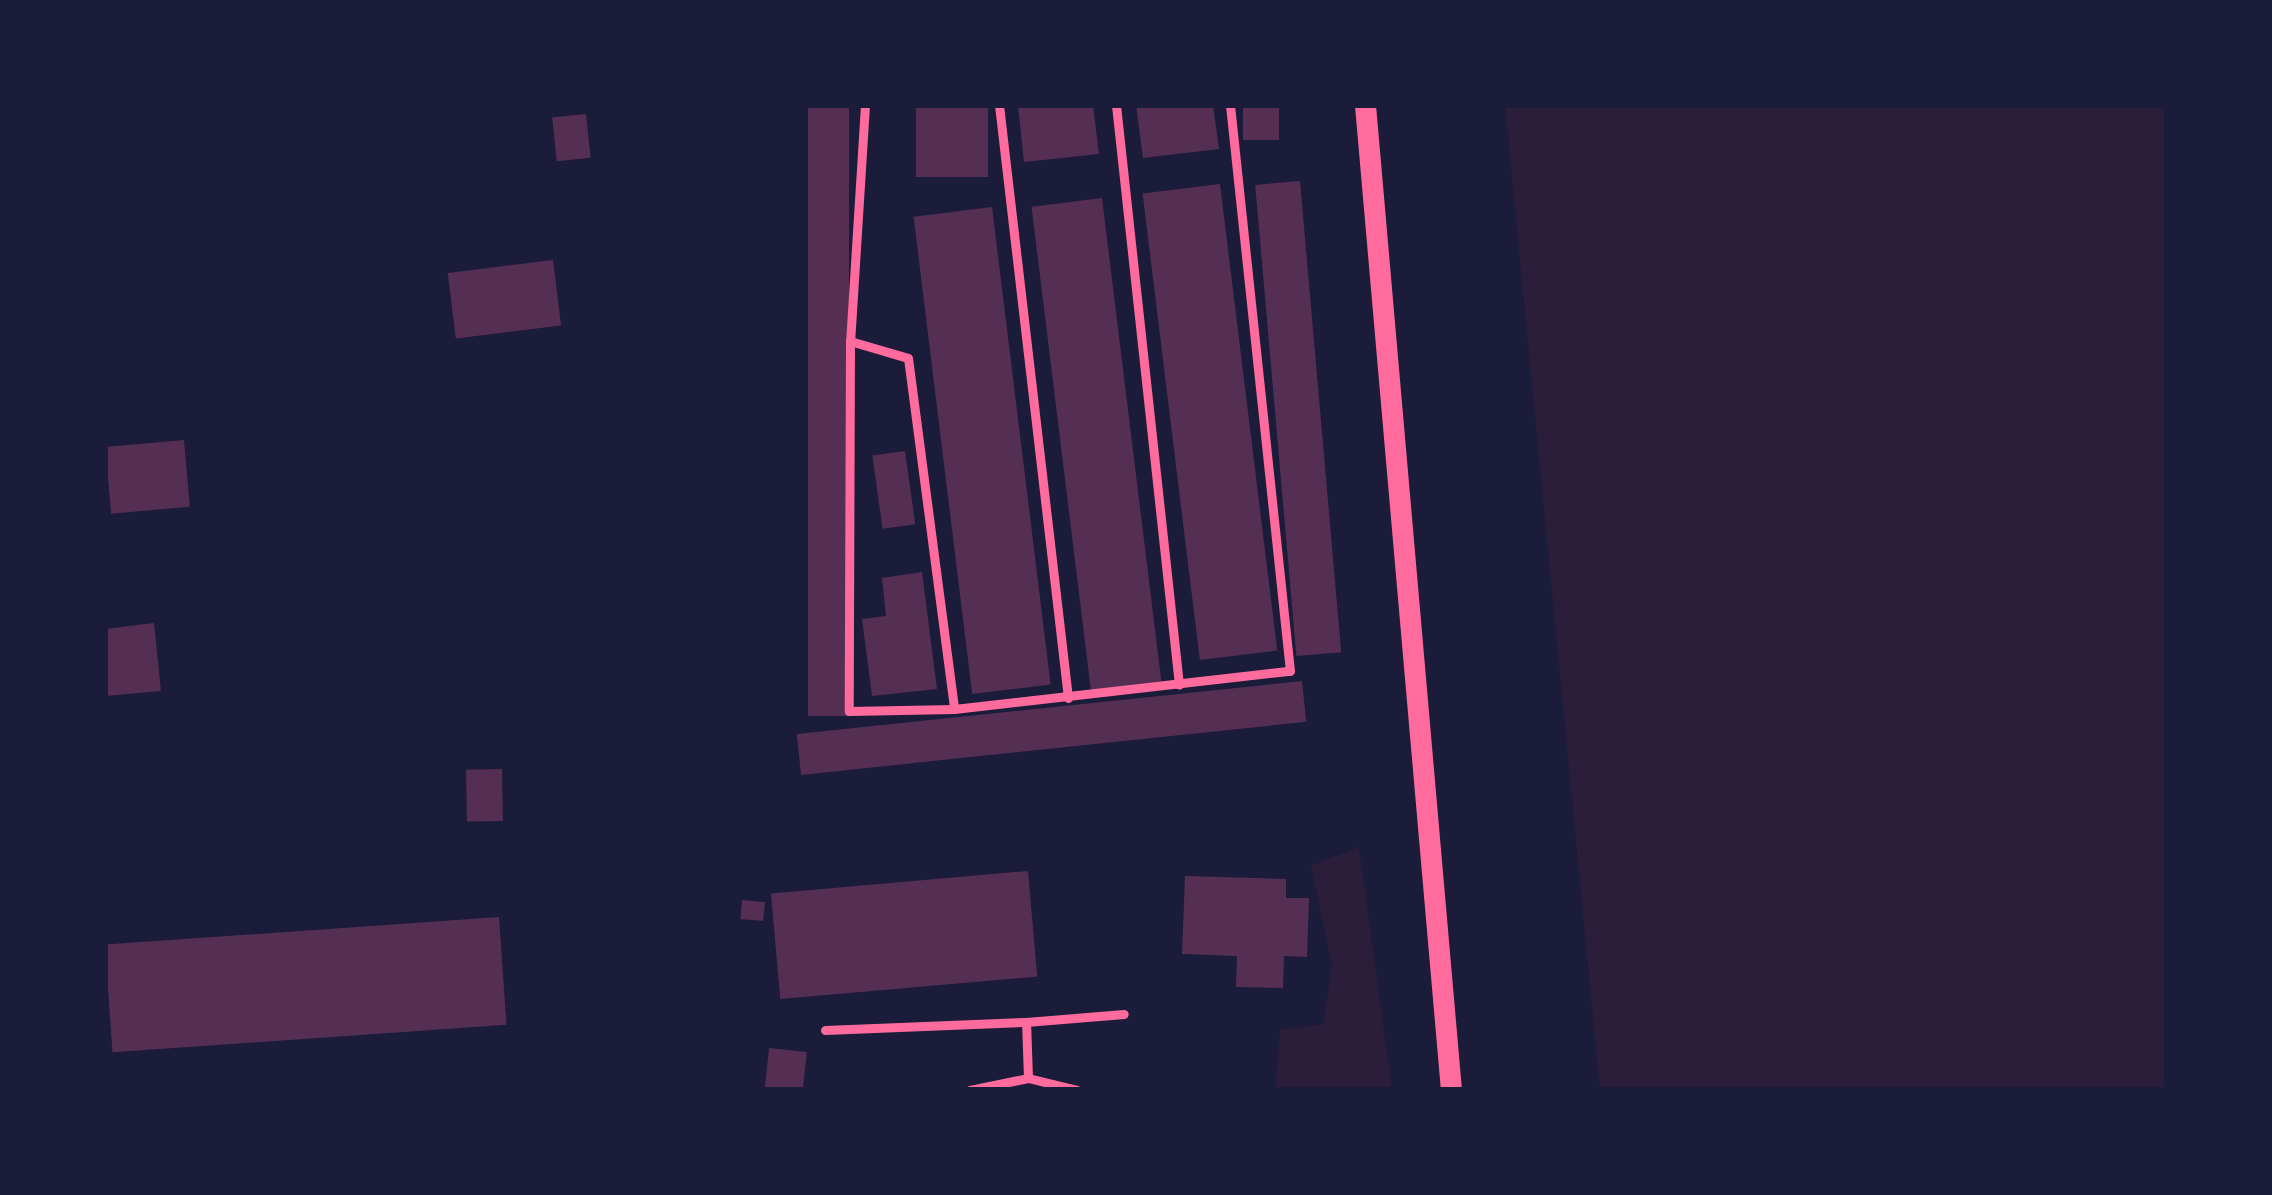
<!DOCTYPE html>
<style>
body{margin:0}
#map{position:relative;width:2272px;height:1195px;overflow:hidden;background:#1b1b3a;font-family:"IBM Plex Sans",sans-serif}
div>[style]{position:absolute}
[style*='--x']{left:calc(var(--x)*1px);top:calc(var(--y)*1px);width:calc(var(--w)*1px);rotate:calc(var(--a)*1deg)}
.green>*{inset:0;background:#2a1e3b}
.building>*{inset:0;background:#542f53;transform-origin:0 0}
.service>*{height:9px;margin:-4.5px;padding:0 4.5px;transform-origin:4.5px;border-radius:4.5px;background:#ff6b9d}
.tertiary>*{height:21px;margin:-10.5px;padding:0 10.5px;transform-origin:10.5px;border-radius:10.5px;background:#ff6b9d}
span{translate:-50% -50%;white-space:nowrap;text-align:center;line-height:1.15;-webkit-text-stroke:9px #1b1b3a;paint-order:stroke}
.frame{position:absolute;inset:0;border:108px solid #1b1b3a;pointer-events:none}
</style>
<div id="map">
<div class="green">
<i style="clip-path:polygon(1505px 105px,2167px 105px,2167px 1090px,1600px 1090px)"></i>
<i style="clip-path:polygon(1359px 847px,1392px 1090px,1275px 1090px,1280px 1030px,1323px 1024px,1332px 966px,1311px 866px)"></i>
</div>
<div class="building">
<i style="left:808px;top:105px;width:41px;height:611px"></i>
<i style="left:916px;top:105px;width:72px;height:72px"></i>
<i style="clip-path:polygon(1018px 105px,1093px 105px,1099px 154px,1024px 162px)"></i>
<i style="clip-path:polygon(1136px 105px,1213px 105px,1219px 149px,1143px 158px)"></i>
<i style="left:1243px;top:105px;width:36px;height:35px"></i>
<i style="left:586px;top:114px;width:44px;height:34px;rotate:84deg"></i>
<i style="left:1300px;top:181px;width:473px;height:45px;rotate:85deg"></i>
<i style="left:1220px;top:184px;width:470px;height:78px;rotate:83deg"></i>
<i style="left:1102px;top:198px;width:487px;height:71px;rotate:83deg"></i>
<i style="left:992px;top:207px;width:481px;height:79px;rotate:83deg"></i>
<i style="left:553px;top:260px;width:66px;height:106px;rotate:83deg"></i>
<i style="left:184px;top:440px;width:67px;height:79px;rotate:85deg"></i>
<i style="left:905px;top:451px;width:74px;height:33px;rotate:82deg"></i>
<i style="clip-path:polygon(922px 572px,937px 689px,872px 696px,862px 619px,886px 616px,882px 578px)"></i>
<i style="clip-path:polygon(154px 623px,161px 691px,105px 696px,105px 629px)"></i>
<i style="left:1302px;top:681px;width:41px;height:508px;rotate:84deg"></i>
<i style="left:502px;top:769px;width:52px;height:36px;rotate:89deg"></i>
<i style="left:1028px;top:871px;width:106px;height:258px;rotate:85deg"></i>
<i style="clip-path:polygon(1185px 876px,1286px 879px,1286px 898px,1309px 898px,1307px 957px,1284px 956px,1283px 988px,1236px 987px,1237px 956px,1182px 954px)"></i>
<i style="left:742px;top:900px;width:23px;height:19px;rotate:5deg"></i>
<i style="left:499px;top:917px;width:108px;height:395px;rotate:86deg"></i>
<i style="left:769px;top:1048px;width:38px;height:42px;rotate:6deg"></i>
</div>
<div class="service">
<i style="--x:865;--y:105;--w:236;--a:93.6"></i>
<i style="--x:850;--y:341;--w:370;--a:90.2"></i>
<i style="--x:849;--y:711;--w:105;--a:-1.1"></i>
<i style="--x:954;--y:709;--w:338;--a:-6.5"></i>
<i style="--x:1290;--y:671;--w:569;--a:-96.05"></i>
<i style="--x:999;--y:105;--w:597;--a:83.36"></i>
<i style="--x:1116;--y:105;--w:583;--a:83.8"></i>
<i style="--x:850;--y:341;--w:60;--a:16.3"></i>
<i style="--x:908;--y:358;--w:354;--a:82.5"></i>
<i style="--x:825;--y:1030;--w:201;--a:-2.3"></i>
<i style="--x:1028;--y:1078;--w:56;--a:-92"></i>
<i style="--x:1026;--y:1022;--w:98;--a:-4.7"></i>
<i style="--x:970;--y:1090;--w:59;--a:-11.7"></i>
<i style="--x:1028;--y:1078;--w:50;--a:13.8"></i>
</div>
<div class="tertiary">
<i style="--x:1365;--y:105;--w:989;--a:85.01"></i>
</div>
<div class="frame"></div>
</div>
